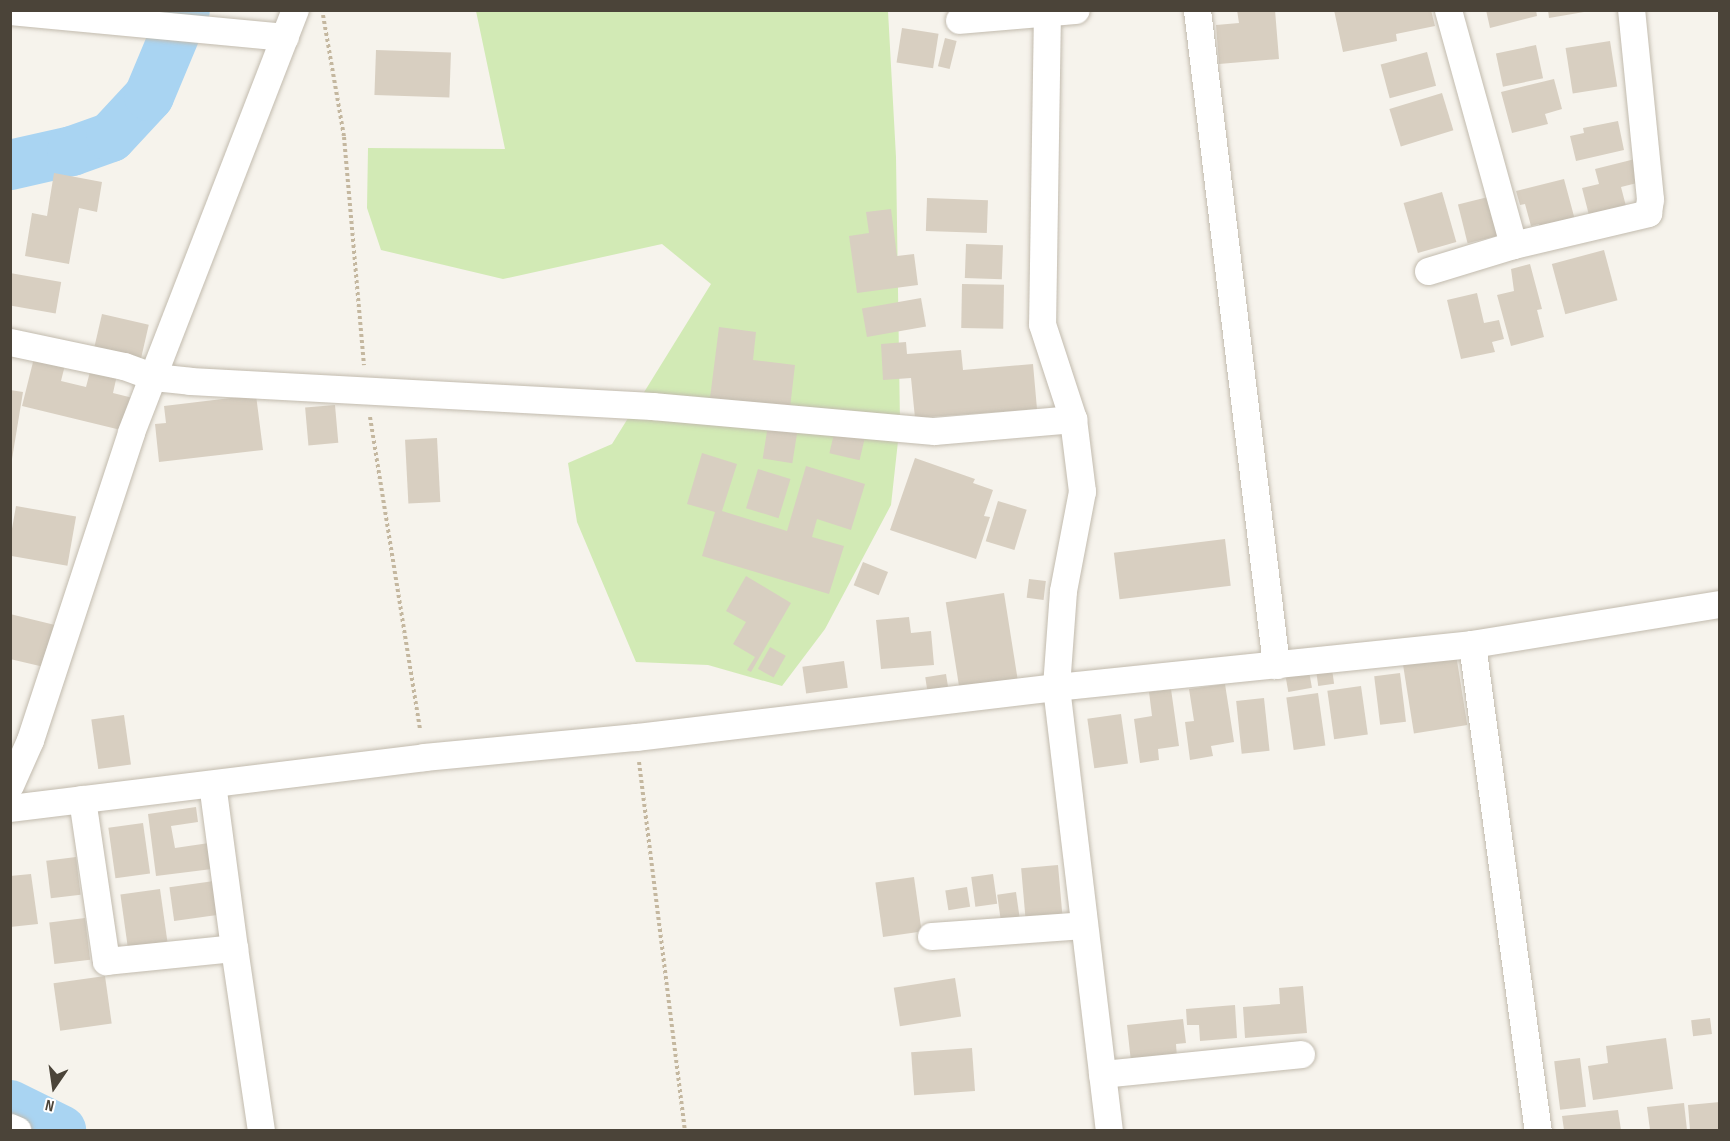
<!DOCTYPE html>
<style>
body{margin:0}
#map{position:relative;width:1730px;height:1141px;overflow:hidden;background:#f6f3ec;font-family:"Sofia Sans Condensed",sans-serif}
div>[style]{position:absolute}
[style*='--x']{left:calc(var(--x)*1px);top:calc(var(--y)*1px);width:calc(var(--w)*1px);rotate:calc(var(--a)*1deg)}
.green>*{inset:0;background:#d2eab5}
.river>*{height:50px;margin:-25px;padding:0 25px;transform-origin:25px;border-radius:25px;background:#a9d4f2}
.building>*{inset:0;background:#d8cfc1;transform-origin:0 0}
.path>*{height:4px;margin-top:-2px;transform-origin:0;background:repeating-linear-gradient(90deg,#c4b79f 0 3px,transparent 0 6px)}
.roads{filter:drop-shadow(0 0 2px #c2bbae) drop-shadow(0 0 2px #c2bbae)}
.minor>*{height:27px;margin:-13.5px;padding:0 13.5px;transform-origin:13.5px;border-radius:13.5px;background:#fff}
span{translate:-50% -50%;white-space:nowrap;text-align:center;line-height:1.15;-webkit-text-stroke:4.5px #fff;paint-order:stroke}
.frame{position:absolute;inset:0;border:12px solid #4b4439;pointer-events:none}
.north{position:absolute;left:24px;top:1057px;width:60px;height:60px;-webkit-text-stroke:4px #fff;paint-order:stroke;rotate:193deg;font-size:16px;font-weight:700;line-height:24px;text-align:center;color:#4b4439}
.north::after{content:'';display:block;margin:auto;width:21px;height:27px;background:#4b4439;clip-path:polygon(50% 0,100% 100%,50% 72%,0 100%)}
</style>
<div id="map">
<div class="green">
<i style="clip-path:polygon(476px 11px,888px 11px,896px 157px,900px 423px,891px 505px,825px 629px,782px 686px,708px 665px,636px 662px,577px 522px,568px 463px,612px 444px,711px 284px,662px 244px,503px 279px,381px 250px,367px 208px,368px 148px,505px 149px)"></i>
</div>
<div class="river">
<i style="--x:10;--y:165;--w:64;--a:-12.7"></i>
<i style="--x:72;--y:151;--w:41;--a:-19.7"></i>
<i style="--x:111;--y:137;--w:56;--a:-47.2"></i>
<i style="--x:149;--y:96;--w:93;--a:-67.3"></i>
<i style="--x:10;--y:1105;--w:57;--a:26.1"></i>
</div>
<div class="building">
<i style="clip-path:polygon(1237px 10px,1275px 10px,1279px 59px,1219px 64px,1216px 25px,1239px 23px)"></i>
<i style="clip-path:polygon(1334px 10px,1431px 10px,1435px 26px,1396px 34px,1397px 41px,1343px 52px)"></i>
<i style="clip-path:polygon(1486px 10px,1536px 10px,1537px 16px,1490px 28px)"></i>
<i style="clip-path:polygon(1548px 10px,1583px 10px,1584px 12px,1549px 18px)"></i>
<i style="left:902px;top:28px;width:37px;height:35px;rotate:9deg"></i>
<i style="left:945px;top:38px;width:12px;height:29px;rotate:14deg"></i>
<i style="left:1610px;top:41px;width:46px;height:45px;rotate:81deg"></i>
<i style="left:1536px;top:45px;width:34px;height:41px;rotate:78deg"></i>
<i style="left:376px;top:50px;width:75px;height:45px;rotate:2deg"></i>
<i style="left:1427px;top:52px;width:35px;height:48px;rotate:75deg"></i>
<i style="clip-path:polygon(1554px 79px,1562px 109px,1545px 114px,1548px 124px,1512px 133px,1501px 92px)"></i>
<i style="left:1442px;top:93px;width:39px;height:55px;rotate:73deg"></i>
<i style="clip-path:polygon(1618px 121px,1624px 150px,1576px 161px,1570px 136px,1584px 133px,1583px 128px)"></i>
<i style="clip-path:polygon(1635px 159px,1641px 182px,1621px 187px,1627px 210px,1590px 219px,1582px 188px,1599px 184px,1595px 169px)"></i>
<i style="clip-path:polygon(54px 173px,102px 182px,97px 212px,79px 208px,69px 264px,25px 256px,32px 213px,47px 216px)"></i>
<i style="clip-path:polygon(1564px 179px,1575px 220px,1540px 229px,1539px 224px,1531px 226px,1525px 204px,1520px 205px,1516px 191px)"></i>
<i style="left:1442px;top:192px;width:52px;height:40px;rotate:74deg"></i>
<i style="left:1488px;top:197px;width:40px;height:31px;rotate:76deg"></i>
<i style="left:927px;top:198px;width:61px;height:33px;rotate:2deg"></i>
<i style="clip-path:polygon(891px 209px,897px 256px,914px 254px,918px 285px,857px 293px,849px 236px,869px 233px,866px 212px)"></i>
<i style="left:966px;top:244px;width:37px;height:34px;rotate:2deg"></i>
<i style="left:1604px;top:250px;width:52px;height:54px;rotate:75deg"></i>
<i style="clip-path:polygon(1530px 264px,1542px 309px,1537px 310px,1544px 337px,1511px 346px,1497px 295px,1514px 291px,1511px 269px)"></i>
<i style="left:10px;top:273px;width:52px;height:32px;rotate:10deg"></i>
<i style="left:962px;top:284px;width:42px;height:44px;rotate:1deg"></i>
<i style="clip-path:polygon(1477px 293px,1484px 323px,1499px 320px,1504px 339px,1492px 342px,1495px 352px,1461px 359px,1447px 300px)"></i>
<i style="left:921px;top:298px;width:29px;height:60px;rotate:80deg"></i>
<i style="left:102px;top:314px;width:48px;height:35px;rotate:13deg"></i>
<i style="clip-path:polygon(719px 327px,756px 332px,753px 360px,795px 365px,790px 408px,710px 398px)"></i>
<i style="clip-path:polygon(906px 342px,907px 354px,961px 350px,963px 370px,1033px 364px,1037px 409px,915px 418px,911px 378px,883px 380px,881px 344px)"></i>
<i style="clip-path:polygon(34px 358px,65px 365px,61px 381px,86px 387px,91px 368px,117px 375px,113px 393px,133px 398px,125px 431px,22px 406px)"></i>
<i style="clip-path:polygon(10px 390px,23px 392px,12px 459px,10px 459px)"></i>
<i style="clip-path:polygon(256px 395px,263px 450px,159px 462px,155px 424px,166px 423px,164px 406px)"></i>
<i style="left:335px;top:405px;width:38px;height:30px;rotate:85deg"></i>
<i style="left:768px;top:425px;width:30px;height:34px;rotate:9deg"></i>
<i style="left:835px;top:429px;width:31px;height:25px;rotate:13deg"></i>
<i style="left:437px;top:438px;width:64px;height:32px;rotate:87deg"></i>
<i style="clip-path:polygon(702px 453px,737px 464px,722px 511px,787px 531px,806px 466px,865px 484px,851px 530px,817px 519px,812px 537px,844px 546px,829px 594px,702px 556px,715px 512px,687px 504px)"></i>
<i style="clip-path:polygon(915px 458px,975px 479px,973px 483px,993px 490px,984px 516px,990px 517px,976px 559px,890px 530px)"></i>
<i style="left:758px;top:469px;width:34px;height:41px;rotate:17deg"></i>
<i style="left:998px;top:501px;width:30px;height:42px;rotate:17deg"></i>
<i style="left:16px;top:506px;width:61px;height:50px;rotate:10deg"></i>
<i style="left:1225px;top:539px;width:47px;height:112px;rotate:83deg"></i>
<i style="left:863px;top:562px;width:27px;height:25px;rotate:22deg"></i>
<i style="clip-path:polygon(746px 576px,791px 603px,751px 672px,747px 670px,755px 657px,733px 644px,746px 622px,726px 611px)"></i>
<i style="left:1029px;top:579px;width:17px;height:19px;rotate:7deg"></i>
<i style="left:1004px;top:593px;width:90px;height:59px;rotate:81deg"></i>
<i style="clip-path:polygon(10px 614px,55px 625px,44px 667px,10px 659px)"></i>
<i style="clip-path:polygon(909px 617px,911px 633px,931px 631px,934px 665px,881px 669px,876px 620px)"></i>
<i style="left:770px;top:647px;width:18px;height:25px;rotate:29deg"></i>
<i style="left:1456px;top:654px;width:72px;height:54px;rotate:81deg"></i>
<i style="left:844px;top:661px;width:27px;height:42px;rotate:82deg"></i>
<i style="left:1332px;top:669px;width:15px;height:16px;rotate:82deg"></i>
<i style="left:1309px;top:671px;width:17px;height:24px;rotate:80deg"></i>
<i style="left:1400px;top:673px;width:49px;height:26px;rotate:83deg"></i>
<i style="left:946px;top:674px;width:13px;height:21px;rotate:81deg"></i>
<i style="clip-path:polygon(1225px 684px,1234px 742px,1211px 746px,1213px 756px,1190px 760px,1185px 722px,1194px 721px,1189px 689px)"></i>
<i style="left:1361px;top:686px;width:49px;height:34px;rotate:82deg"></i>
<i style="clip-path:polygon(1171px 689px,1179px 746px,1158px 749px,1159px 760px,1140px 763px,1134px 719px,1152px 716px,1149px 692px)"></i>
<i style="left:1318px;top:693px;width:53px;height:32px;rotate:82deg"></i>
<i style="left:1264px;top:698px;width:53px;height:28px;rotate:84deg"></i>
<i style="left:1121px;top:714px;width:50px;height:34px;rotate:82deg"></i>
<i style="left:124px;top:715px;width:50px;height:33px;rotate:82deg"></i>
<i style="clip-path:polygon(196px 807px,198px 822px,171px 826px,175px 848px,209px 843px,212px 869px,156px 876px,148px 814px)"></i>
<i style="left:143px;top:823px;width:51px;height:35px;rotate:82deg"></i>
<i style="left:76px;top:857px;width:38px;height:30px;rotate:83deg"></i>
<i style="left:1058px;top:865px;width:53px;height:37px;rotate:85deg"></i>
<i style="clip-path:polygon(31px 874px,38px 924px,10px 927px,10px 876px)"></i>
<i style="left:993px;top:874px;width:30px;height:22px;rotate:82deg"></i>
<i style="left:914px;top:877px;width:55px;height:39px;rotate:82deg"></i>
<i style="left:214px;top:881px;width:34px;height:45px;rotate:82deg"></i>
<i style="left:967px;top:887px;width:20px;height:22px;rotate:81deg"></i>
<i style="left:160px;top:889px;width:53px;height:40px;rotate:82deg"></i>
<i style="left:1016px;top:892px;width:30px;height:19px;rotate:82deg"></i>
<i style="left:85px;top:918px;width:42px;height:36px;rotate:83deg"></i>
<i style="left:105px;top:976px;width:48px;height:52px;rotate:82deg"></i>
<i style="left:955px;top:978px;width:39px;height:62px;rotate:81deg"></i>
<i style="clip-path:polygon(1303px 986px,1307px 1033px,1245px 1038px,1243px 1007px,1280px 1004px,1279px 988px)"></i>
<i style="clip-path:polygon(1235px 1005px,1237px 1038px,1200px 1041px,1199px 1025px,1187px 1025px,1186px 1009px)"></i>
<i style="left:1710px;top:1018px;width:16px;height:19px;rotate:83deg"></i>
<i style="clip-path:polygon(1183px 1019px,1186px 1043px,1176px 1044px,1177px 1057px,1131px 1062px,1127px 1025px)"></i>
<i style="clip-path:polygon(1666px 1038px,1673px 1089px,1593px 1100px,1588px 1066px,1608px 1063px,1606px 1046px)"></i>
<i style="left:972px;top:1048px;width:43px;height:61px;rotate:86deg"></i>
<i style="left:1580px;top:1058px;width:49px;height:26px;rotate:83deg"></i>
<i style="clip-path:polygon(1720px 1102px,1720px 1130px,1690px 1130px,1688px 1105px)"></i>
<i style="clip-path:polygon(1684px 1103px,1687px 1130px,1650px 1130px,1647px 1107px)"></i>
<i style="clip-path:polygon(1618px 1110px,1621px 1130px,1564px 1130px,1562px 1116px)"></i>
</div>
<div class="path">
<i style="--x:323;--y:15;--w:124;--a:80.2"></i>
<i style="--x:344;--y:137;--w:229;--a:85"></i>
<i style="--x:370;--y:417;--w:317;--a:80.9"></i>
<i style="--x:639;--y:762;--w:371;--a:82.9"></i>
</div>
<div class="roads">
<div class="minor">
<i style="--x:1047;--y:10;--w:314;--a:90.9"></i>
<i style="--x:1042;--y:324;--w:100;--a:71.9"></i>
<i style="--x:1073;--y:419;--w:73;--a:82.9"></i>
<i style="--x:1082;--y:491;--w:102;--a:100.8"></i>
<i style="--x:1063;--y:591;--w:96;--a:94.2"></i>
<i style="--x:1056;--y:687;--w:446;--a:83.2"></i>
<i style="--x:1197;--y:10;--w:660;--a:83.12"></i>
<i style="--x:1448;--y:10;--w:244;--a:74.5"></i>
<i style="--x:1513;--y:245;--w:139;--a:-13.3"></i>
<i style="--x:1648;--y:213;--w:14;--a:-82"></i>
<i style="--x:1650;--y:199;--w:190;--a:-95.7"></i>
<i style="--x:10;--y:11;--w:276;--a:5.4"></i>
<i style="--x:959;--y:20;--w:117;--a:-4.9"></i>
<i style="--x:1428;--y:271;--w:89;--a:-17"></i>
<i style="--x:10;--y:342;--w:116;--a:11.9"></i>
<i style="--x:124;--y:366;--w:32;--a:20"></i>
<i style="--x:154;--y:377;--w:36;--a:6"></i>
<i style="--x:190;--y:381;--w:463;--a:3.1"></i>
<i style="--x:652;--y:406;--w:283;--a:5.1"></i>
<i style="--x:934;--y:431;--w:140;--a:-4.9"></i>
<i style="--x:1472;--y:644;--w:490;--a:82.3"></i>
<i style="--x:10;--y:785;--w:49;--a:-66"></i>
<i style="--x:30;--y:740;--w:324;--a:-71.8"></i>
<i style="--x:131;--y:432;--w:453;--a:-68.8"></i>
<i style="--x:82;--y:799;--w:164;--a:81.6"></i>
<i style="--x:106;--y:961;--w:129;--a:-5.8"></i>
<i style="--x:234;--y:948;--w:165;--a:-97.6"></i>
<i style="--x:10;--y:808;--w:417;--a:-7"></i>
<i style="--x:424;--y:757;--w:213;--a:-5.4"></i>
<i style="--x:636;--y:737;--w:423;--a:-6.8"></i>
<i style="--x:1056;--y:687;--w:418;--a:-5.9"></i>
<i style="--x:1472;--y:644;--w:251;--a:-9.2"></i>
<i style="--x:931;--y:936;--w:153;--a:-4.1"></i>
<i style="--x:234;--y:948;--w:184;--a:81.6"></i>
<i style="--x:1102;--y:1074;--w:200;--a:-5.7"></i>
<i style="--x:10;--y:1127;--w:8;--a:23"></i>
</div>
</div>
<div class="frame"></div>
<div class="north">N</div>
</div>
